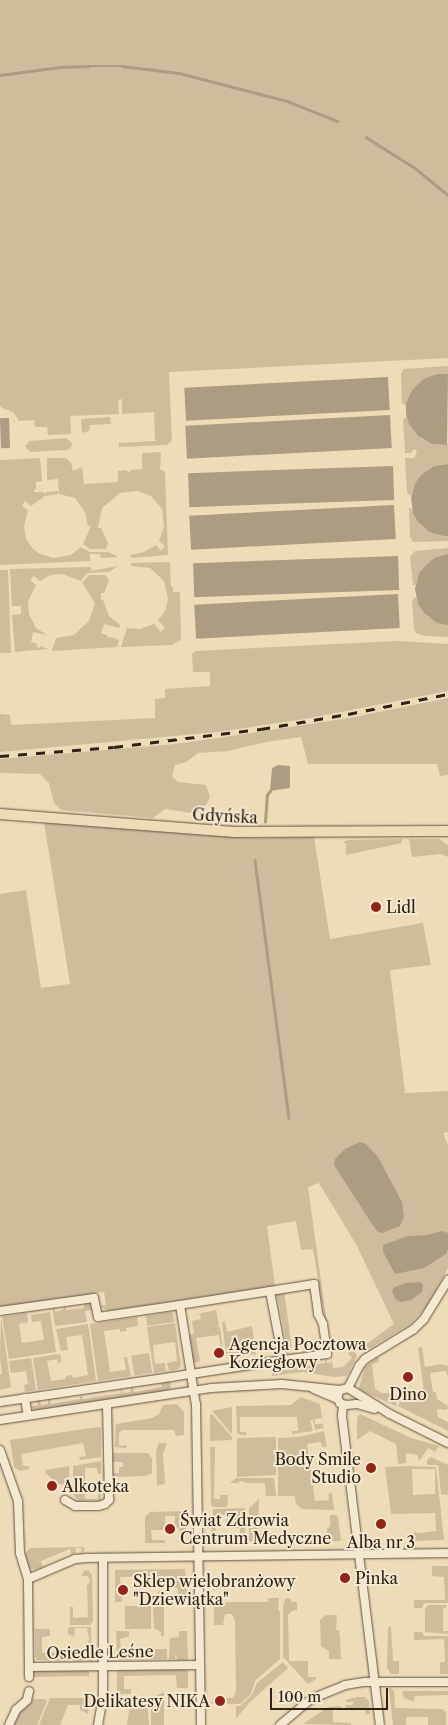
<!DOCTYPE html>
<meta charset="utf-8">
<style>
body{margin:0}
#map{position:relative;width:448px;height:1725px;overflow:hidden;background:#eedbb8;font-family:"Libre Caslon Text",serif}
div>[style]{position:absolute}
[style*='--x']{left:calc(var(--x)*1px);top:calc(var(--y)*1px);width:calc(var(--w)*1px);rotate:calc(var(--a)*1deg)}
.green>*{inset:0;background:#cebc9d;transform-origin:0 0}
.water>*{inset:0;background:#ad9c81;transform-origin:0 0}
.stream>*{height:2.5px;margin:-1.25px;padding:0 1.25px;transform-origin:1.25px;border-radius:1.25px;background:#ad9c81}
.roads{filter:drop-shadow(0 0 1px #60503f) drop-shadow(0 0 1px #60503f)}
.minor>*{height:8px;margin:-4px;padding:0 4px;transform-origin:4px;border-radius:4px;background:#f4e8d1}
.major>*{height:10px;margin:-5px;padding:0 5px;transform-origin:5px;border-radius:5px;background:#eedbb8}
.rail>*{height:2.5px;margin-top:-1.25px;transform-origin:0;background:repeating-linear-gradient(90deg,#302217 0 9px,transparent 0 18px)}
.dots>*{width:14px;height:14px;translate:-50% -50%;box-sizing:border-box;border:2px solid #f4e8d1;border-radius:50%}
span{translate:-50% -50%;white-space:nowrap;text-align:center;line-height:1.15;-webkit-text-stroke:4px #f4e8d1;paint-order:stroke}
.street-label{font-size:16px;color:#302217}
.poi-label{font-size:16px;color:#302217}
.left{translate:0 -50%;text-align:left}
.right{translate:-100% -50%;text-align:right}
.scale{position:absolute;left:270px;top:1688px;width:118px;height:22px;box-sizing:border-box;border:2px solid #302217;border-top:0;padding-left:6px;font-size:15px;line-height:18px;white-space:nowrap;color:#302217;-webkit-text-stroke:4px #f4e8d1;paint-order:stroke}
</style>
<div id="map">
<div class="green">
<i style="clip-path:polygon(0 0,448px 0,448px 358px,169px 372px,172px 440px,167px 445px,119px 447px,119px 443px,155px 441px,154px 412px,122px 414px,122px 399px,118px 400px,119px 414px,70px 416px,71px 434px,48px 435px,47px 427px,35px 427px,34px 420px,19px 421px,13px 412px,2px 408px,0 405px)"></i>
<i style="clip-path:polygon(448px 366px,448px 374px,437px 374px,423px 379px,412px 390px,406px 406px,402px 403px,401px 375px,403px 369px)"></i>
<i style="clip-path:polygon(110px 417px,111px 424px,90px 425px,89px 431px,82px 433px,81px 419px)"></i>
<i style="clip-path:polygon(407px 417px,415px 433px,422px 439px,437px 445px,448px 444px,448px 464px,434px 466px,421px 475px,415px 483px,411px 496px,407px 493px,405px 458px,414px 458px,417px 452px,414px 449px,411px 453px,405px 453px,403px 419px)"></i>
<i style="clip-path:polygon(66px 438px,72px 443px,71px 448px,67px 450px,30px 452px,25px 446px,30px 441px)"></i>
<i style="clip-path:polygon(161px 452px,160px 469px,165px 472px,168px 555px,131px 558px,130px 555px,144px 552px,156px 545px,161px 551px,165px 546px,159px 541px,164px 527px,162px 509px,151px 496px,137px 491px,120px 493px,102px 508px,98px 528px,101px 528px,108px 543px,106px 549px,90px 549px,83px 544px,91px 526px,88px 526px,85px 512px,75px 498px,59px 494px,58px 479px,47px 480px,47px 458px,66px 458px,71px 463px,73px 471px,82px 467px,84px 484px,118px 482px,118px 471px,127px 470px,128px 473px,131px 470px,142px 469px,142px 453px)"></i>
<i style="clip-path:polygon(40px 458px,42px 481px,36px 482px,36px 489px,34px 490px,34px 492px,44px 492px,44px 494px,47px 492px,58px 491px,58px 494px,45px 496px,31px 506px,25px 501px,22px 506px,28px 510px,24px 527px,26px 539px,33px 549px,40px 554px,53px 558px,71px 555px,81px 547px,89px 552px,109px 552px,118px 557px,101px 558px,100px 554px,90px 554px,90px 561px,0 565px,0 460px)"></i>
<i style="clip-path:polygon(409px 508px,411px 508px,418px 522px,425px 529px,439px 535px,448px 536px,448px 541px,413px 542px,410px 537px)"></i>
<i style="clip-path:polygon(448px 548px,448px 554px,434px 558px,426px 565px,419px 573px,416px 585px,413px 585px,410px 557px,415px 551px)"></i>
<i style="clip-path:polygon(170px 562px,171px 587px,173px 587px,173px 592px,180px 592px,181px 640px,172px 645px,121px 647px,127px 628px,140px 629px,154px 624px,161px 632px,165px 628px,158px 620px,165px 611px,168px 599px,164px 581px,150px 568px,131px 566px,131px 563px)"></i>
<i style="clip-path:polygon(118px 566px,109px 572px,87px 573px,81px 581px,62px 574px,51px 575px,40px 581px,34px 576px,30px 580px,36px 585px,28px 601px,29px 614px,36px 628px,47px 635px,33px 632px,31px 642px,37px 644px,37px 647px,40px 648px,40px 646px,48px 649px,15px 652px,12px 615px,21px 614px,21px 606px,12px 606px,10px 569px,91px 567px,91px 571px)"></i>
<i style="clip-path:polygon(0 570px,8px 570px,11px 653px,0 653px)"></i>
<i style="clip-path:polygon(89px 575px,105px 575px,109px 580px,104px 593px,101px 593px,101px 600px,103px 600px,109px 616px,120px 625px,119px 628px,104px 624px,101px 633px,108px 636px,108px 638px,111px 637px,119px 640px,117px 647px,52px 651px,56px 638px,74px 635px,89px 621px,95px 603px,82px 583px)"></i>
<i style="clip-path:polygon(416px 597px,421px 609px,428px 617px,448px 625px,448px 637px,425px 636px,416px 633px,414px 628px,412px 600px)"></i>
<i style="clip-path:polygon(397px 641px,448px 644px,448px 691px,305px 719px,218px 732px,0 752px,0 714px,10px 715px,11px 725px,155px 718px,155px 699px,165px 698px,165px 689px,210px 686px,210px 672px,193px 672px,192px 654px,196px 651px)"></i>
<i style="clip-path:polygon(448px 698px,448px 775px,440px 776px,437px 764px,308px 764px,301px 737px,266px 742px,228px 751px,198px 753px,186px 762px,175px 765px,172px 777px,178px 782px,206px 785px,210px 797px,204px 810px,192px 813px,165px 809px,153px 818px,61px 810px,54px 803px,49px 783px,40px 774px,0 773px,0 759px,175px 744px,218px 738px,349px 718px)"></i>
<i style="clip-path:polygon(44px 822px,254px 838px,314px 837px,330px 939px,423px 923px,431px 965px,390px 970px,405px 1093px,448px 1091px,448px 1132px,443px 1133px,448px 1146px,448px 1268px,427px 1306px,412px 1323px,364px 1352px,360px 1343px,362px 1342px,365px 1345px,394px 1324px,357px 1246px,319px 1183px,308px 1187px,333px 1368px,343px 1367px,352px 1358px,348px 1353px,353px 1349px,357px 1356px,347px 1376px,333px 1377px,303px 1372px,272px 1376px,272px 1371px,285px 1369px,284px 1363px,287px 1368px,292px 1368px,325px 1363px,326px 1357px,327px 1363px,332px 1362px,313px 1249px,301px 1250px,296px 1221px,267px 1226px,275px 1286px,108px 1311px,100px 1306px,106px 1305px,104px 1292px,0 1307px,0 894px,26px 890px,41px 988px,70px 984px)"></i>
<i style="clip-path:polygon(402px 839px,402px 843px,346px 855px,346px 844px,343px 842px,348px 840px)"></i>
<i style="clip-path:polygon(409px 839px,439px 839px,448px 845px,448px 857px,441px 854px,412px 857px)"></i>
<i style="clip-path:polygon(284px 1291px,292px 1350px,288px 1351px,277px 1295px)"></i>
<i style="clip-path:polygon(84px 1302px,90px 1304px,92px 1310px,85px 1311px,87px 1322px,55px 1326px,52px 1306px,54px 1306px,55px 1312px,63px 1310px,65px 1304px,66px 1310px,84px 1308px)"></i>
<i style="clip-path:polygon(216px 1310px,219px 1325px,217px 1327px,220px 1327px,224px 1357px,221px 1359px,220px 1355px,222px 1354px,219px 1335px,196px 1338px,200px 1361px,193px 1363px,188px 1335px,194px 1334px,192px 1321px,201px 1319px,200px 1314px,192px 1315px)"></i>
<i style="clip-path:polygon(50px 1312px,56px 1352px,9px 1359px,2px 1317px,27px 1313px,28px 1322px,19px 1324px,22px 1343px,44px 1340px,41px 1321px,32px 1322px,31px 1315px)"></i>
<i style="clip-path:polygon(170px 1312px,173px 1313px,174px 1322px,147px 1326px,146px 1316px)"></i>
<i style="clip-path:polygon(1px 1317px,11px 1387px,0 1390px,0 1375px,2px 1374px,0 1358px)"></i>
<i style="clip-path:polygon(137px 1317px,138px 1326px,126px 1328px,127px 1331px,120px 1332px,120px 1329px,104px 1331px,110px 1372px,126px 1370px,124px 1357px,127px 1357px,131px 1376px,98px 1381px,90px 1324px)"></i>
<i style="clip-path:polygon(225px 1321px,227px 1332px,252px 1326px,256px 1355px,247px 1353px,226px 1354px,222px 1322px)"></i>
<i style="clip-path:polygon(175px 1323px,181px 1366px,178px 1369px,169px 1371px,167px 1363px,177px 1361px,175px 1342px,153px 1345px,155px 1364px,165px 1363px,166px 1371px,154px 1373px,147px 1327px)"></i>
<i style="clip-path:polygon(88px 1324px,96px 1381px,38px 1390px,33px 1358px,58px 1354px,61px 1355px,61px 1361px,58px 1364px,57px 1359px,47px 1361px,51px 1381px,66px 1379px,66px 1376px,72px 1375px,73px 1378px,88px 1375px,82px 1335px,66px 1337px,68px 1350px,61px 1351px,56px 1329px)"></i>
<i style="clip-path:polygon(422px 1347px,425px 1367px,442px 1364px,448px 1366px,448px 1378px,446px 1371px,430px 1373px,433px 1392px,436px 1392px,437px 1399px,448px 1406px,447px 1410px,438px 1409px,437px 1412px,438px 1417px,448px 1422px,448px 1431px,398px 1406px,400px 1402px,397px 1396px,424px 1392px,418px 1348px)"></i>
<i style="left:149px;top:1353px;width:20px;height:18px;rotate:81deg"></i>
<i style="clip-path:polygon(378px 1357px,379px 1362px,372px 1364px,375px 1389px,382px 1393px,393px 1393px,397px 1402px,396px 1406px,362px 1391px,359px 1388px,365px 1367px)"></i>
<i style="clip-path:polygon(31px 1358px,36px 1390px,25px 1392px,24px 1385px,28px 1384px,26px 1371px,11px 1373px,9px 1361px)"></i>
<i style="clip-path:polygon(170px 1380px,171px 1389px,159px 1392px,36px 1410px,30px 1407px,38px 1405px,37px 1400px,40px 1400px,41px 1405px,48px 1404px,48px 1398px,50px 1398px,51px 1404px,80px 1399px,80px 1393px,83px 1399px,121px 1393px,121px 1387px,123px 1393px,131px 1392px,130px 1386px,133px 1386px,134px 1392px,162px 1387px,161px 1381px)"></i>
<i style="clip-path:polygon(301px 1397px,320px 1404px,322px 1418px,315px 1419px,315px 1424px,323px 1424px,324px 1428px,315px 1430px,313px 1420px,310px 1420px,313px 1431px,292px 1434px,292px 1431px,298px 1431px,297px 1417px,240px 1417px,240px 1432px,246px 1432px,246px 1435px,239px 1435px,237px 1432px,236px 1406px,291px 1405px)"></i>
<i style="clip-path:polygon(177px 1404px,184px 1412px,184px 1435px,176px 1436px,174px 1430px,122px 1430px,119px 1433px,119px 1446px,127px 1445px,126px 1448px,115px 1447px,116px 1424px,152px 1418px,159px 1414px,163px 1405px)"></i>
<i style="clip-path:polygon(232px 1407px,232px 1433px,231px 1433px,212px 1411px)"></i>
<i style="clip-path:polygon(212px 1414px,232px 1437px,232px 1440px,210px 1441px,210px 1415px)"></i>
<i style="clip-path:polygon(360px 1414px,411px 1438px,439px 1446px,435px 1452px,428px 1448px,420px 1460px,418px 1460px,418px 1455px,406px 1453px,406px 1463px,398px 1464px,396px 1444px,370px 1431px,357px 1440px,357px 1418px)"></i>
<i style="clip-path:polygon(98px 1427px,101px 1428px,101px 1457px,80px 1460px,79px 1457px,86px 1456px,83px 1443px,21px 1454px,23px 1466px,29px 1466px,29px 1469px,20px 1471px,14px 1467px,10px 1440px)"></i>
<i style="clip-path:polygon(324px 1431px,327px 1447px,322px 1447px,321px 1442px,307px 1444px,315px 1501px,329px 1500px,328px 1494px,332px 1493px,334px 1510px,302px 1509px,296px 1504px,295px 1496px,278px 1496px,278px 1438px,299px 1437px)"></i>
<i style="clip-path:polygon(274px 1437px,276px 1438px,276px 1456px,274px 1456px,276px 1457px,276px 1475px,237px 1477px,237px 1438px)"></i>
<i style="clip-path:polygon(159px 1443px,167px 1443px,163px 1454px,165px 1484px,157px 1485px,156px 1451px)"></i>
<i style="clip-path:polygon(210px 1447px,215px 1447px,214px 1499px,220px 1499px,220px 1495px,228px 1495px,227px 1507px,213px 1507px,211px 1505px)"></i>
<i style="clip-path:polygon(113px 1453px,148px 1453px,152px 1459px,152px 1473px,146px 1476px,114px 1477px,112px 1473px,119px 1473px,119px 1467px,123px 1467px,123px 1462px,112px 1462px)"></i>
<i style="clip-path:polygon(431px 1457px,448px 1465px,448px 1495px,441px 1494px,438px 1465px,427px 1465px,427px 1460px)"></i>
<i style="clip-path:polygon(101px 1461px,101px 1474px,98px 1474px,97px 1468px,85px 1468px,85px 1499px,98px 1499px,98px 1493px,101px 1493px,101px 1500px,78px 1501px,73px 1494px,73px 1466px)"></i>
<i style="clip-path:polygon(69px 1466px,70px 1485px,57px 1484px,45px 1472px,46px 1470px)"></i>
<i style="clip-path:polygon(evenodd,406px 1466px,436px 1467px,444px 1540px,414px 1541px,414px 1531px,417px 1533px,436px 1531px,435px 1513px,391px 1514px,385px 1467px,406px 1466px,435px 1469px,435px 1494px,413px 1495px,412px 1469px,435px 1469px)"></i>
<i style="clip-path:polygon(236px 1478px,274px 1478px,276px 1496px,266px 1496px,265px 1483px,248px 1483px,242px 1481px,239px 1481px,239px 1483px,230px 1483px)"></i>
<i style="clip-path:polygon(259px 1499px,258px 1534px,272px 1534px,271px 1542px,249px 1541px,249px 1508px)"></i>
<i style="clip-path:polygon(245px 1508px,245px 1543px,238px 1543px,237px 1539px,240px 1538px,240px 1528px,226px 1528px,226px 1515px,216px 1515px,216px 1535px,211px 1535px,213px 1509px)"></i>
<i style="clip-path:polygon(186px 1511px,186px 1533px,180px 1533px,179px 1528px,175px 1528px,175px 1516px,165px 1516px,165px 1530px,151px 1530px,152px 1540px,165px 1540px,165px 1543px,145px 1543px,145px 1517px,150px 1512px)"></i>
<i style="clip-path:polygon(330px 1515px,335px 1515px,338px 1517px,341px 1541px,274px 1542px,274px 1534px,318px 1536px,327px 1534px,327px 1528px,330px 1527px)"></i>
<i style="clip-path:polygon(82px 1547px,85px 1549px,82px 1554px,81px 1548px,76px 1548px,75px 1554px,72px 1555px,70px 1549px,41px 1561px,43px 1567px,34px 1570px,27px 1567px,25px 1554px,30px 1548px)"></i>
<i style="clip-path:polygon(432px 1566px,448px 1566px,448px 1603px,424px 1603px,422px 1608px,414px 1608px,414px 1600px,445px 1600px,444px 1577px,432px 1576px)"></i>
<i style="clip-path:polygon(185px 1569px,187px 1594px,178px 1594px,178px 1588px,169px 1588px,169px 1576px,120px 1577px,122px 1602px,115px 1602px,115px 1570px)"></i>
<i style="clip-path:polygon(84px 1570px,89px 1571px,92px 1575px,93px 1621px,90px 1625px,70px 1625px,70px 1607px,73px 1607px,73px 1618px,88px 1617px,87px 1586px,90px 1581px,88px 1576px,82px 1576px)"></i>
<i style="clip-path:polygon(160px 1590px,164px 1590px,164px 1636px,161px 1636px,161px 1632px,154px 1628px,153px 1602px)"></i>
<i style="clip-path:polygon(208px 1598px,223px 1598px,223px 1602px,267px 1602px,269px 1598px,279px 1598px,278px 1611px,280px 1611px,280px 1659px,255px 1681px,251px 1694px,240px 1704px,206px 1703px,212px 1702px,214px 1698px,215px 1703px,226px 1703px,226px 1698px,233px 1698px,236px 1691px,235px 1621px,232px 1614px,225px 1614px,223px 1625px,214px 1625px,214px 1605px,219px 1605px,220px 1600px,209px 1600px)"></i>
<i style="clip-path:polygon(289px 1598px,292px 1602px,297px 1602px,297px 1610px,292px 1611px,288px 1615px,289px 1661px,308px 1661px,308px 1677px,316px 1677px,316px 1679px,308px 1684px,283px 1657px,283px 1606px,285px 1599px)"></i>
<i style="clip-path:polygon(428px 1605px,446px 1605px,446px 1608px,443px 1608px,443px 1631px,448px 1631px,448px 1634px,425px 1632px,425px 1609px)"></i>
<i style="left:151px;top:1606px;width:23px;height:26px;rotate:90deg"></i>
<i style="clip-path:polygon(326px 1615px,337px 1615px,336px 1630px,339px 1630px,340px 1638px,341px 1659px,329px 1659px,329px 1651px,321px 1646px,320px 1620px)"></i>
<i style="clip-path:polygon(391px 1626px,393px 1661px,399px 1661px,399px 1674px,391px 1674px,387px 1668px,388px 1627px)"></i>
<i style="clip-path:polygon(72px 1627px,91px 1627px,92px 1661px,37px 1660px,35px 1656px,35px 1629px,50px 1629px,50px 1636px,42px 1637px,42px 1653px,87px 1651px,89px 1638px,87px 1628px,75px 1628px,74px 1637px,68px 1634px,68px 1628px)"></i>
<i style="clip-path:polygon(116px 1631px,129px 1631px,129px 1636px,120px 1639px,121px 1650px,167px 1649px,167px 1659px,117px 1660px)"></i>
<i style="clip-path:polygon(179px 1631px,187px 1631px,188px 1660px,177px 1660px,176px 1652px,175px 1659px,169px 1659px,170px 1638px,179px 1637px)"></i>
<i style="clip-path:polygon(414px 1632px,422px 1632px,424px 1636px,448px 1636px,448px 1674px,440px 1674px,440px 1662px,445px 1662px,444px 1639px,414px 1640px)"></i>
<i style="clip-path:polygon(283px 1662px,288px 1668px,249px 1703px,236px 1719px,236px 1706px,240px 1706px,252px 1695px,257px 1683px)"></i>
<i style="clip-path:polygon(188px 1667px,188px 1688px,177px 1688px,176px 1675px,124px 1676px,124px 1689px,131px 1689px,131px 1694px,117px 1694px,117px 1668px)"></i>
<i style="clip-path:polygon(89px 1668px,89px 1676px,31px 1677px,35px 1670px)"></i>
<i style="clip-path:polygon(389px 1687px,394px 1691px,395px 1708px,443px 1709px,446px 1713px,446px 1725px,428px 1725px,428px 1717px,406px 1717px,406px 1725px,393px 1725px)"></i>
<i style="clip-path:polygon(402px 1691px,448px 1691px,448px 1695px,415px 1696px,414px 1702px,404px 1698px)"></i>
<i style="clip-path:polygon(164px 1692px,164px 1725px,151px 1725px,151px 1705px,154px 1697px)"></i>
<i style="clip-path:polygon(131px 1697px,142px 1697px,147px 1700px,149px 1725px,127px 1725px)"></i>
<i style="clip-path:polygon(357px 1697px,365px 1697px,369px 1701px,370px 1714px,366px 1714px,366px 1718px,365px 1709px,346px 1709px,345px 1705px,353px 1705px,353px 1702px,346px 1702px,346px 1700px)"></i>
<i style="clip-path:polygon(50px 1698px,90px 1698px,88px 1714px,80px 1710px,80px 1705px,68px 1705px,60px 1725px,39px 1725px)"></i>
<i style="clip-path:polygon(33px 1699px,45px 1699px,47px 1701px,37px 1725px,12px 1725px,20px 1711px)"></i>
<i style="clip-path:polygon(341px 1706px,341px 1708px,333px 1708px,333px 1722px,351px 1723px,351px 1725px,303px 1724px,328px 1707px)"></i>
</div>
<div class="water">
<i style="clip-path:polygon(437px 374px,448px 374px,447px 445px,432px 444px,418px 436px,409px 424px,406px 414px,406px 404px,412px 390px,423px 379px)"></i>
<i style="left:388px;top:377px;width:33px;height:204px;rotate:87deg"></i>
<i style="left:390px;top:415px;width:33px;height:205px;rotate:87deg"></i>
<i style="left:9px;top:418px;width:30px;height:9px;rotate:88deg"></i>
<i style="clip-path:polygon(448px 464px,448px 536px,444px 536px,429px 532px,418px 522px,413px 513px,411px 498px,415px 483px,421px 475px,434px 466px)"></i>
<i style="left:393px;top:466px;width:34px;height:205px;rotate:88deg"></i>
<i style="left:394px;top:505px;width:34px;height:205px;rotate:87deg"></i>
<i style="clip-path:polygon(448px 554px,448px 625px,437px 623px,424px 613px,418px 604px,415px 589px,419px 573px,426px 565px,434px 558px)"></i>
<i style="left:398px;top:556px;width:34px;height:205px;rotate:88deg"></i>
<i style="left:398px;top:594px;width:34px;height:204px;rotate:87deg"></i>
<i style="clip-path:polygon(278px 765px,290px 766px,290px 788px,270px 791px,272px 768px)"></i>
<i style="clip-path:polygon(360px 1142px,366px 1144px,378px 1157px,402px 1202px,404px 1217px,400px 1226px,382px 1233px,378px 1232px,372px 1224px,334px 1165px,335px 1159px,345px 1149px)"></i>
<i style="clip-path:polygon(441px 1231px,448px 1233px,448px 1249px,446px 1254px,424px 1268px,395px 1274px,383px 1252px,383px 1245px,408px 1236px,428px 1235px)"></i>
<i style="clip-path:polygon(420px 1282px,423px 1285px,422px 1292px,411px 1300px,401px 1302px,396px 1300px,392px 1291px,394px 1287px,406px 1283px)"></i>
</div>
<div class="stream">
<i style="--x:0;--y:75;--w:62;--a:-7.5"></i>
<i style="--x:61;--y:67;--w:28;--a:-2"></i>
<i style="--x:89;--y:66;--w:33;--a:0"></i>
<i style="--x:122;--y:66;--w:57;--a:7"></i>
<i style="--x:179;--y:73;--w:112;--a:14.5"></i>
<i style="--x:287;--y:101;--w:54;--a:21.8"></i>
<i style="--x:366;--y:137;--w:58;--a:32.3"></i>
<i style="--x:415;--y:168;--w:43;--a:39.3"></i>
<i style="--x:265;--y:822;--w:27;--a:-86"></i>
<i style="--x:267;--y:795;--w:5;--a:-53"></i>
<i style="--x:255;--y:860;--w:260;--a:82.5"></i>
</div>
<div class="roads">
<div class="minor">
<i style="--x:270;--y:1291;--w:45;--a:-9"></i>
<i style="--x:314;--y:1284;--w:30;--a:82"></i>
<i style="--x:318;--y:1314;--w:11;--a:63"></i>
<i style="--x:323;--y:1324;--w:30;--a:82"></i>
<i style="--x:327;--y:1354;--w:44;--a:172.2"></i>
<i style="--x:0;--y:1311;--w:95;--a:-7.9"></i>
<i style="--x:94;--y:1298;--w:19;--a:78"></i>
<i style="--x:98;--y:1317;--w:83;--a:-8.3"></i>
<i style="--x:348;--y:1388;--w:25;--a:-63"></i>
<i style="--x:359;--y:1366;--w:9;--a:-49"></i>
<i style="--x:365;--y:1359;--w:57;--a:-31.5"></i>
<i style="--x:414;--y:1329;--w:14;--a:-45"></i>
<i style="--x:424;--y:1319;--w:46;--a:-58.4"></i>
<i style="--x:314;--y:1389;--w:25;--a:23"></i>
<i style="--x:340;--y:1390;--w:8;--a:113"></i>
<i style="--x:337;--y:1397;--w:7;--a:63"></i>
<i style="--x:340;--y:1403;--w:6;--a:18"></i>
<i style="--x:346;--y:1405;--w:11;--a:-5"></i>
<i style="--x:357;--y:1404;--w:18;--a:16"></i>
<i style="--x:25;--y:1398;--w:18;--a:81"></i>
<i style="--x:0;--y:1402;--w:173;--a:-8.3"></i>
<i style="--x:171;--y:1377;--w:20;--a:-9"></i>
<i style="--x:191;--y:1374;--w:93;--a:-8.7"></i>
<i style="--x:283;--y:1360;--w:70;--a:-100.7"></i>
<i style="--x:270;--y:1291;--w:91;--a:171.2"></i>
<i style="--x:180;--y:1305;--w:70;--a:80.9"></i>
<i style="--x:191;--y:1374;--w:30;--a:81"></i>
<i style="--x:196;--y:1404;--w:321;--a:89.1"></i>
<i style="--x:343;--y:1405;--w:11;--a:95"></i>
<i style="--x:342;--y:1416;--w:311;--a:83"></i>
<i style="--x:0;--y:1420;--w:213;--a:-8.6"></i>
<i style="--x:211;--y:1388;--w:71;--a:-3.2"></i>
<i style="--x:282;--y:1384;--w:58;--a:5.9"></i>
<i style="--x:340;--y:1390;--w:8;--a:-14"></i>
<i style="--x:348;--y:1388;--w:49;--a:31.8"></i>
<i style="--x:390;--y:1414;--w:65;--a:26.6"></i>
<i style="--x:0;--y:1450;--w:54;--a:70.6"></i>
<i style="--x:18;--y:1501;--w:52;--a:87.8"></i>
<i style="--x:20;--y:1553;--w:27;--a:73"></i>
<i style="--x:28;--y:1579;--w:98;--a:89.4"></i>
<i style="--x:65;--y:1500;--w:12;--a:31"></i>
<i style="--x:75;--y:1506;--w:23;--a:0"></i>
<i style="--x:98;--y:1506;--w:7;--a:-16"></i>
<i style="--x:105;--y:1504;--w:6;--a:-45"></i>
<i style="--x:109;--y:1500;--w:96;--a:-91.2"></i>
<i style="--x:28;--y:1579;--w:51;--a:-23.1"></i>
<i style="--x:75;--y:1559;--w:12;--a:-5"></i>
<i style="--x:87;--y:1558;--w:361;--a:-0.8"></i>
<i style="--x:29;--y:1667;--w:171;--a:-0.7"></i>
<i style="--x:9;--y:1725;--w:17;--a:-65"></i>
<i style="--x:16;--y:1710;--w:15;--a:-42"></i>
<i style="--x:27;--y:1700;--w:9;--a:-77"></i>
<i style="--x:98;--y:1725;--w:29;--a:-80"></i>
<i style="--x:103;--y:1696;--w:138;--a:-90"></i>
<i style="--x:280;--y:1725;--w:40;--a:-40"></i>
<i style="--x:311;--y:1699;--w:37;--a:-22"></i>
<i style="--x:345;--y:1685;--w:20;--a:-9"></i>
<i style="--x:365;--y:1682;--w:83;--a:0"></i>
</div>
<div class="major">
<i style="--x:0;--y:814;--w:235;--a:4.4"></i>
<i style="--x:234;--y:832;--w:214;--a:-0.3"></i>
</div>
</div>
<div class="rail">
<i style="--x:0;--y:756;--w:114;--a:-4.5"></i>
<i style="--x:114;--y:747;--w:148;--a:-7"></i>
<i style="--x:261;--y:729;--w:88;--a:-9.8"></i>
<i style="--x:348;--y:714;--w:102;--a:-11.3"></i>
</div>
<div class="dots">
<i style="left:376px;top:907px;background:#8f2418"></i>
<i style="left:219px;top:1353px;background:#8f2418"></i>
<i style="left:408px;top:1377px;background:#8f2418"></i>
<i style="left:371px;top:1468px;background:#8f2418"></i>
<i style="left:52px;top:1486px;background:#8f2418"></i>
<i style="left:381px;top:1524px;background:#8f2418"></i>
<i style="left:170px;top:1529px;background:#8f2418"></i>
<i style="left:345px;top:1578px;background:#8f2418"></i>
<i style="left:123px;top:1590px;background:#8f2418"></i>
<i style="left:220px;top:1701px;background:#8f2418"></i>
</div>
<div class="street-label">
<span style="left:225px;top:816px;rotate:3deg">Gdyńska</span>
<span style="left:100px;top:1652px;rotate:-1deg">Osiedle Leśne</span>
</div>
<div class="poi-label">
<span class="left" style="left:386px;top:907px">Lidl</span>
<span class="left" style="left:229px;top:1353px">Agencja Pocztowa<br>Koziegłowy</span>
<span style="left:408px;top:1394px">Dino</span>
<span class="right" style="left:361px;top:1468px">Body Smile<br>Studio</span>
<span class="left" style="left:62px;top:1486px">Alkoteka</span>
<span class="left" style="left:180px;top:1529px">Świat Zdrowia<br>Centrum Medyczne</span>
<span style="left:381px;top:1542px">Alba nr 3</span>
<span class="left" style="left:355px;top:1578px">Pinka</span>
<span class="left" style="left:133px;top:1590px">Sklep wielobranżowy<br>"Dziewiątka"</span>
<span class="right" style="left:210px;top:1701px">Delikatesy NIKA</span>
</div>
<div class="scale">100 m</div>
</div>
